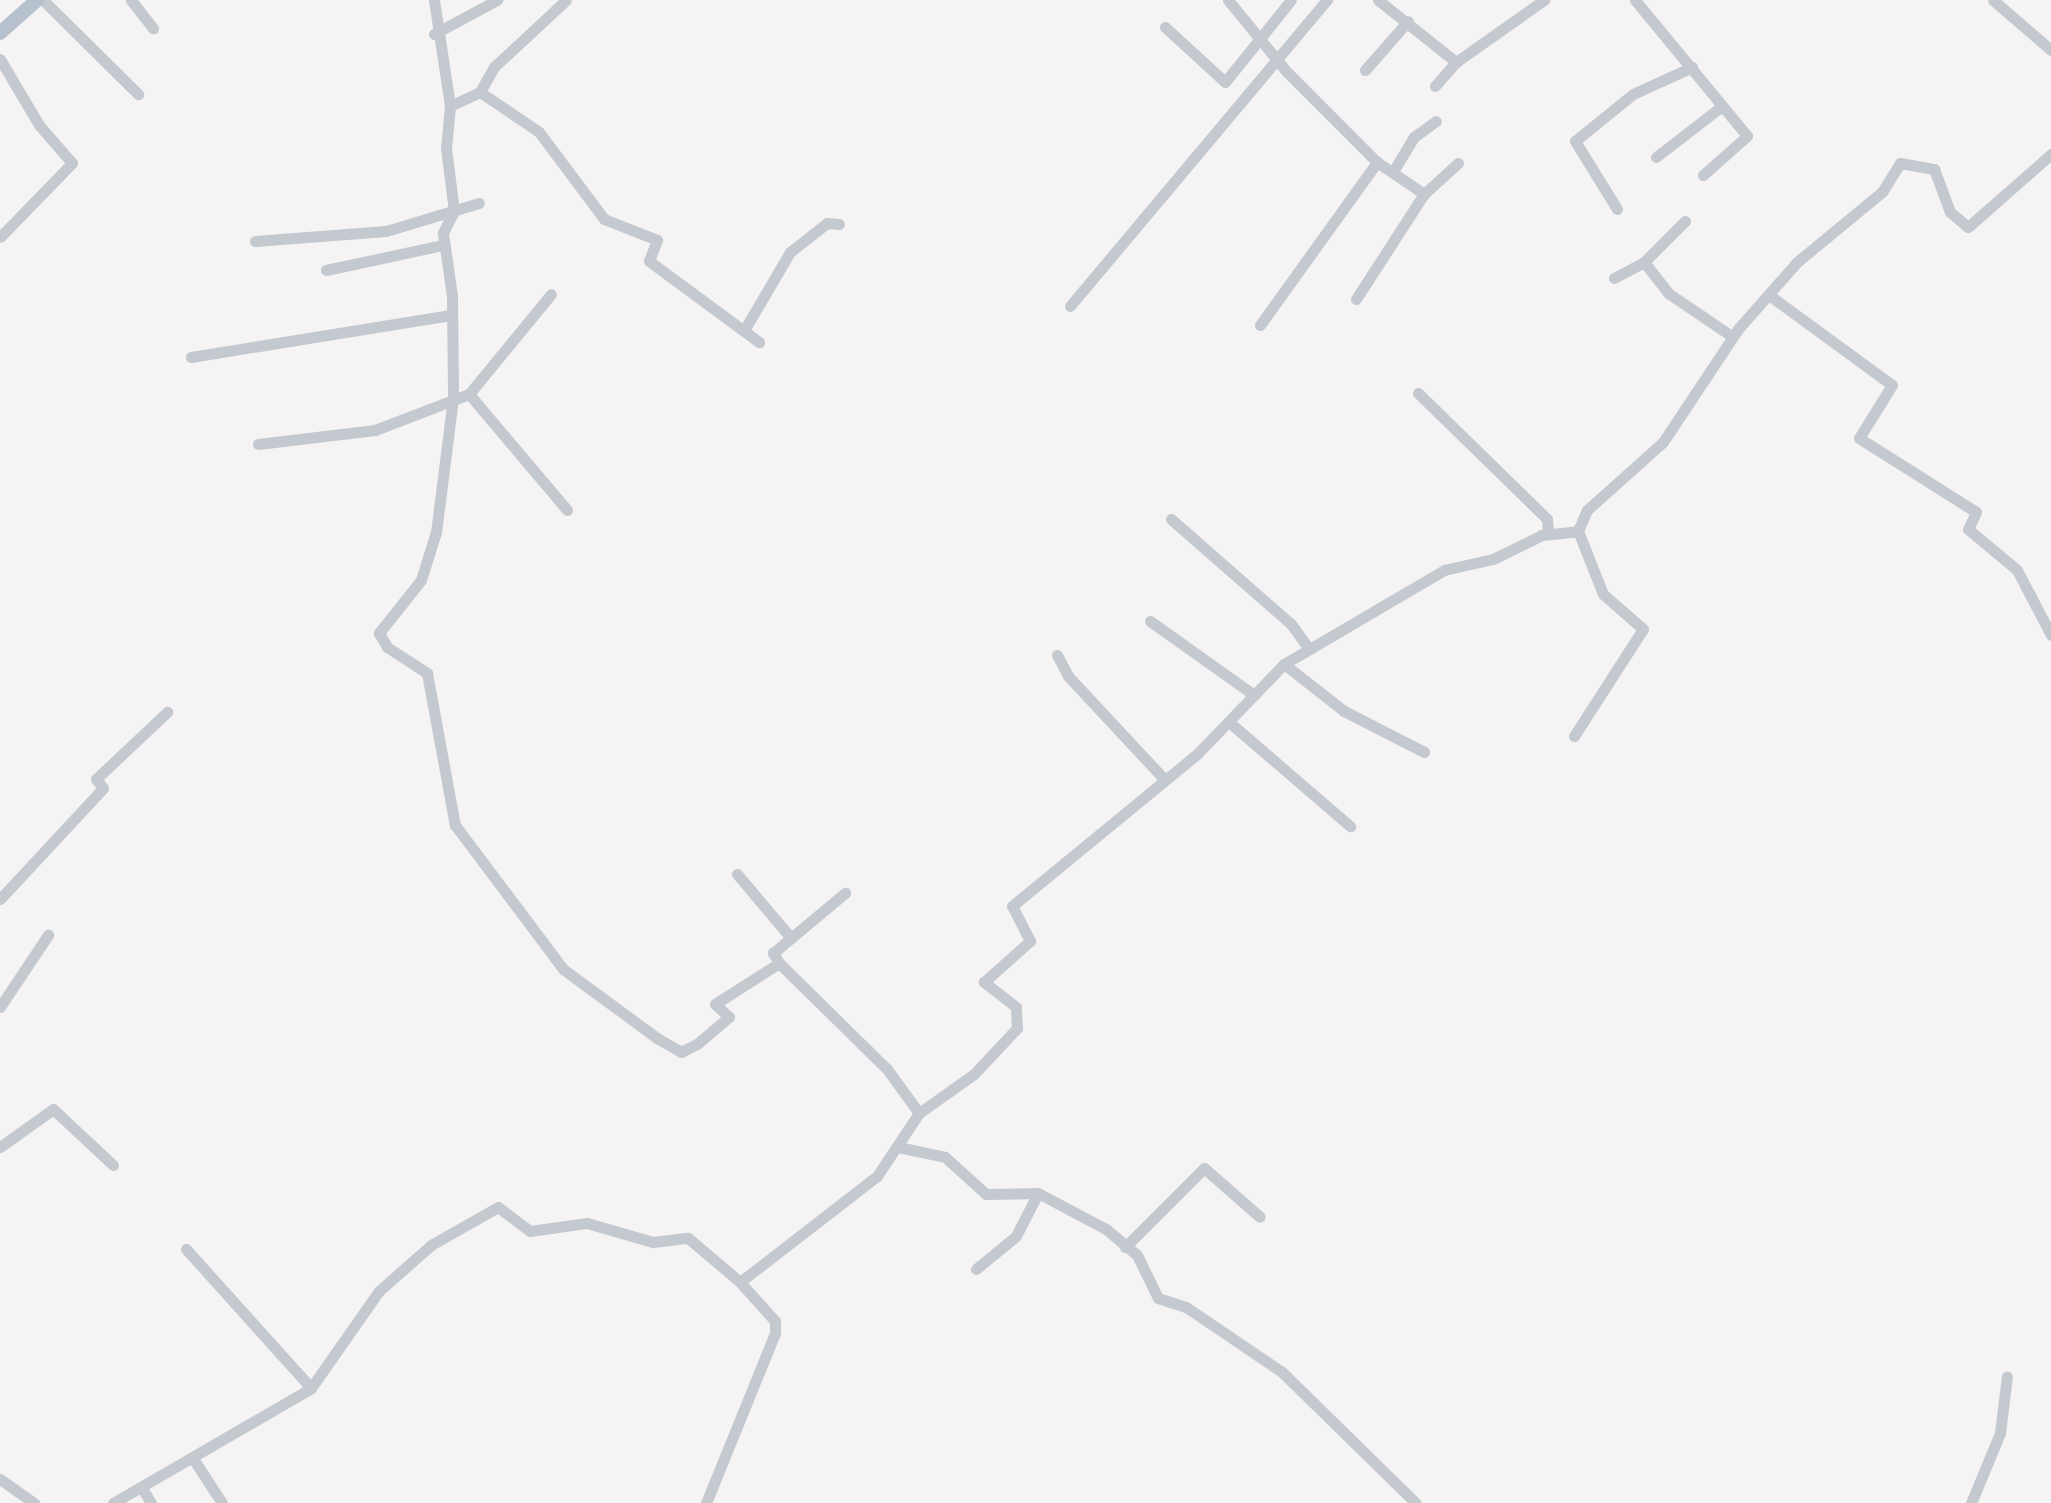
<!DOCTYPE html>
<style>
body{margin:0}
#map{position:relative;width:2051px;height:1503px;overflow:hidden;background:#f5f3f3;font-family:"DM Sans",sans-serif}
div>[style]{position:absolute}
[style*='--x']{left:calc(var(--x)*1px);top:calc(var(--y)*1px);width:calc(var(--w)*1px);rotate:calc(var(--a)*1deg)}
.minor>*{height:11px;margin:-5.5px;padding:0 5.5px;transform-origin:5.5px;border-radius:5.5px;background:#c3c9cf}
.major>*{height:14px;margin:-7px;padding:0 7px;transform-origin:7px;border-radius:7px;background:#b6c1cd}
span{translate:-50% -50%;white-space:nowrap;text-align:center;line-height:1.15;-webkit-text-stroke:6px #fff;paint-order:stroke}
</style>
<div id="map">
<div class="minor">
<i style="--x:43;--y:0;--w:134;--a:44.7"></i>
<i style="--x:131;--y:0;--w:36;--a:52"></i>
<i style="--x:434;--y:0;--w:107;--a:81.4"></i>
<i style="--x:450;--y:106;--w:42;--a:95.4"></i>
<i style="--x:446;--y:148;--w:64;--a:82.8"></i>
<i style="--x:454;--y:211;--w:25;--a:117"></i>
<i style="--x:443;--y:233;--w:64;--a:81.9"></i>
<i style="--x:452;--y:296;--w:102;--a:89.4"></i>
<i style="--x:453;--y:398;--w:135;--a:97.2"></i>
<i style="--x:436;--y:532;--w:50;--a:107.4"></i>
<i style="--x:421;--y:580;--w:68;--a:128.4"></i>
<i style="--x:379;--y:633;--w:16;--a:60"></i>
<i style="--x:387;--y:647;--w:48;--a:33"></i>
<i style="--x:427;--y:673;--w:155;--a:79.6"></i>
<i style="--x:455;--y:825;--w:180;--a:53.1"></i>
<i style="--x:563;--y:969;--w:117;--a:36.3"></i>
<i style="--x:657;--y:1038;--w:28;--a:30"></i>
<i style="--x:681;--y:1052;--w:18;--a:-27"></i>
<i style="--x:697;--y:1044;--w:42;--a:-40.2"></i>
<i style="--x:729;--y:1017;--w:19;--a:-137"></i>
<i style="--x:715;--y:1004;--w:76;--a:-32.6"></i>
<i style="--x:779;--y:963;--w:151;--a:44.5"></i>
<i style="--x:887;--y:1069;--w:54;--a:54"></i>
<i style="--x:1228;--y:0;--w:93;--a:50.7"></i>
<i style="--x:1287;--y:72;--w:127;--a:45"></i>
<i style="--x:1378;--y:0;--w:100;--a:38.5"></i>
<i style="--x:1635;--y:0;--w:176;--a:50.5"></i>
<i style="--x:1747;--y:136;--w:59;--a:138.4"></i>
<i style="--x:1993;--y:0;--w:77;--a:40.8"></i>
<i style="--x:1165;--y:27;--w:81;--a:42.5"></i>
<i style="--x:1225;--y:82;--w:105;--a:-51.2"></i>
<i style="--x:434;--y:34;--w:72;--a:-28.4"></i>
<i style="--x:0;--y:59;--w:77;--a:59.4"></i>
<i style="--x:39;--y:125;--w:50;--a:49"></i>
<i style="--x:72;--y:163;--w:103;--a:134.2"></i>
<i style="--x:1365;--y:70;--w:65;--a:-48.7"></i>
<i style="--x:1435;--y:86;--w:32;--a:-49"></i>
<i style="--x:1456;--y:62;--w:108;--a:-35.2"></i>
<i style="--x:480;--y:92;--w:71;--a:34.1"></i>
<i style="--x:539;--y:132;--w:109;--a:53.2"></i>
<i style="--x:604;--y:219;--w:57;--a:21.6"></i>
<i style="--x:657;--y:240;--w:22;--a:111"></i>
<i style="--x:649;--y:261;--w:137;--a:36.4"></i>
<i style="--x:450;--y:106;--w:33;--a:-25"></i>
<i style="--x:480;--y:92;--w:29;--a:-61"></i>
<i style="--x:494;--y:67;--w:98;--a:-42.9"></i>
<i style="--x:1656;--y:157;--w:83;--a:-37.7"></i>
<i style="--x:1394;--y:170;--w:39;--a:-59"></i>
<i style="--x:1414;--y:137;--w:27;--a:-36"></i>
<i style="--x:1617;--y:209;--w:80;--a:-121.7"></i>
<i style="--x:1575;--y:141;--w:75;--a:-39"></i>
<i style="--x:1633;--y:94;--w:65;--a:-24.6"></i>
<i style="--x:255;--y:241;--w:131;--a:-4.4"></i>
<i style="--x:386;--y:231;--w:97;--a:-16.8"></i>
<i style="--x:1644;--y:262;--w:39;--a:52"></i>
<i style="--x:1668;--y:293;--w:78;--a:34.1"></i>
<i style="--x:326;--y:270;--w:120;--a:-12.1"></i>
<i style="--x:1614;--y:278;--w:34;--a:-28"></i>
<i style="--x:1644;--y:262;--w:58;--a:-45"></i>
<i style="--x:1769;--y:295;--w:152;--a:36.2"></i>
<i style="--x:1892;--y:385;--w:62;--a:121.9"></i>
<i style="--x:1859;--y:438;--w:138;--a:32.3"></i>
<i style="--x:1976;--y:512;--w:19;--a:115"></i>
<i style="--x:1968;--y:529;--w:64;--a:39.9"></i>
<i style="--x:2017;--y:570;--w:73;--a:62.4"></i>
<i style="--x:1356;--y:299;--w:125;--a:-57.1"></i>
<i style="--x:1424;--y:194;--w:46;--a:-42.4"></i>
<i style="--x:1070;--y:306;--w:400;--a:-50"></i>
<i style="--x:1260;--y:325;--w:201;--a:-54.3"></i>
<i style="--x:1377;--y:162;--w:57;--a:34.2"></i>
<i style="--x:746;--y:327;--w:87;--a:-59.6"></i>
<i style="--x:790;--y:252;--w:47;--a:-38.1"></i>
<i style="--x:827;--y:223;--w:12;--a:5"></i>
<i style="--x:191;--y:357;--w:263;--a:-9.2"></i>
<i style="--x:1418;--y:393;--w:180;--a:44.3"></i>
<i style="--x:1547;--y:519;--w:15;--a:86"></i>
<i style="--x:469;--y:394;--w:129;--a:-50.6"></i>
<i style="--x:258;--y:444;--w:118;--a:-6.8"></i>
<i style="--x:375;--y:430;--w:101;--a:-21"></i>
<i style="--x:469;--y:394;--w:152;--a:49.8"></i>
<i style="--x:1171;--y:519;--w:159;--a:41.2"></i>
<i style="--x:1291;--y:624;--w:31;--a:54"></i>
<i style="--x:1150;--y:621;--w:128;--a:35.4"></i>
<i style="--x:1057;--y:655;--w:24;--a:62"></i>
<i style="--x:1068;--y:676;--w:142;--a:47"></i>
<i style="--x:1284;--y:664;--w:76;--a:38.1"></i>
<i style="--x:1344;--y:711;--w:90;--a:27.1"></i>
<i style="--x:1229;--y:722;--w:160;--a:40.7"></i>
<i style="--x:1574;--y:736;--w:127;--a:-57.2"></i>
<i style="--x:1643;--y:629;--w:53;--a:-138.8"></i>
<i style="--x:1603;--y:594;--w:68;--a:-111.6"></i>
<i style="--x:737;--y:874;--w:84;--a:49.8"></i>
<i style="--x:0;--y:899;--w:151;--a:-47.1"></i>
<i style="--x:103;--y:788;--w:11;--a:-128"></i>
<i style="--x:96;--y:779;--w:98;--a:-43.3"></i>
<i style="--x:779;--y:963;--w:12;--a:-121"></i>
<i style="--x:773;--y:953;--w:94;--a:-39.8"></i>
<i style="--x:0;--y:1007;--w:87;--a:-56.3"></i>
<i style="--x:0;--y:1147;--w:65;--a:-35.6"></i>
<i style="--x:53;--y:1109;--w:82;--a:43"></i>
<i style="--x:898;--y:1147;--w:48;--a:12"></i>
<i style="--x:945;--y:1157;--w:55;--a:42.1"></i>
<i style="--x:986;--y:1194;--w:52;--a:-1.1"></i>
<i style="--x:1038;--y:1193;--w:77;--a:27.9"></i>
<i style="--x:1106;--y:1229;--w:40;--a:40"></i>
<i style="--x:1137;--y:1255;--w:48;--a:64"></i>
<i style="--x:1158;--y:1298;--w:29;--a:18"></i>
<i style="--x:1186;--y:1307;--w:116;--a:34.1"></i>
<i style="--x:1282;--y:1372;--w:187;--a:44.4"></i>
<i style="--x:1125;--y:1247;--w:112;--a:-45"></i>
<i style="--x:1204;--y:1168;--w:74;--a:41.2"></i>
<i style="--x:186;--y:1249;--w:187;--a:48"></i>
<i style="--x:976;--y:1269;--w:52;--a:-39.5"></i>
<i style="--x:1016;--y:1236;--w:48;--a:-62.9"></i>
<i style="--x:194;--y:1460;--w:51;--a:56.9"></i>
<i style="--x:0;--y:1479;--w:42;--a:35.2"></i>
<i style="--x:142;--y:1488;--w:17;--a:59"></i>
<i style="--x:113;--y:1503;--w:229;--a:-30.1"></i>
<i style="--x:311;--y:1388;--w:118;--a:-55"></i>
<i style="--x:379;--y:1291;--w:69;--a:-41.5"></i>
<i style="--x:431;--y:1245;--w:77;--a:-29.6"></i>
<i style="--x:498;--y:1207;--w:40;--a:37"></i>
<i style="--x:530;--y:1231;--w:58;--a:-8"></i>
<i style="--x:587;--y:1223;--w:69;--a:16.1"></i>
<i style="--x:653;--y:1242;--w:35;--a:-7"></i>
<i style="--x:688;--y:1238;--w:68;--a:40.2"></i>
<i style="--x:740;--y:1282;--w:173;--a:-37.7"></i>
<i style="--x:877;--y:1176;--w:76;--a:-56.3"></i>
<i style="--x:919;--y:1113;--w:67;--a:-35.3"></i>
<i style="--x:974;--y:1074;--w:63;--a:-46.9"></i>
<i style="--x:1017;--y:1028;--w:21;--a:-93"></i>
<i style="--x:1016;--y:1007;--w:41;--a:-142"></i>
<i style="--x:984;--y:982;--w:62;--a:-41.7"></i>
<i style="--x:1030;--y:941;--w:39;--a:-117"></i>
<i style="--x:1012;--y:906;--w:241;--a:-39.4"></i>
<i style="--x:1198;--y:753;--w:124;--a:-46"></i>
<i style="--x:1284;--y:664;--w:186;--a:-30.4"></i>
<i style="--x:1444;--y:570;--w:50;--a:-12.7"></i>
<i style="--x:1493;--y:559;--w:55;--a:-26.1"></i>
<i style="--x:1542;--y:535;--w:36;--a:-6"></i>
<i style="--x:1578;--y:531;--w:23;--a:-67"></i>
<i style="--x:1587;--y:510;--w:102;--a:-41.8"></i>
<i style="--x:1663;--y:442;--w:136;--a:-56.4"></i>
<i style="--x:1738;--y:329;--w:89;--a:-48.6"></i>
<i style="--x:1797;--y:262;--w:110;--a:-39.5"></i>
<i style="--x:1882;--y:192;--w:34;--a:-58"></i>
<i style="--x:1900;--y:163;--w:35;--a:10"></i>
<i style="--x:1934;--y:169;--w:46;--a:69.6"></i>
<i style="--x:1950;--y:212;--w:23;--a:40"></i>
<i style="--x:1968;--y:227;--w:111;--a:-41.3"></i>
<i style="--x:706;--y:1503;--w:183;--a:-67.9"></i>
<i style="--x:775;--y:1333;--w:12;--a:-90"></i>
<i style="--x:775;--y:1321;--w:52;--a:-131.9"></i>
<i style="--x:1971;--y:1503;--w:76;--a:-67.5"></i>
<i style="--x:2000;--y:1433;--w:57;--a:-83"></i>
</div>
<div class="major">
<i style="--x:0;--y:33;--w:50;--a:-41.7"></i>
</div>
</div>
